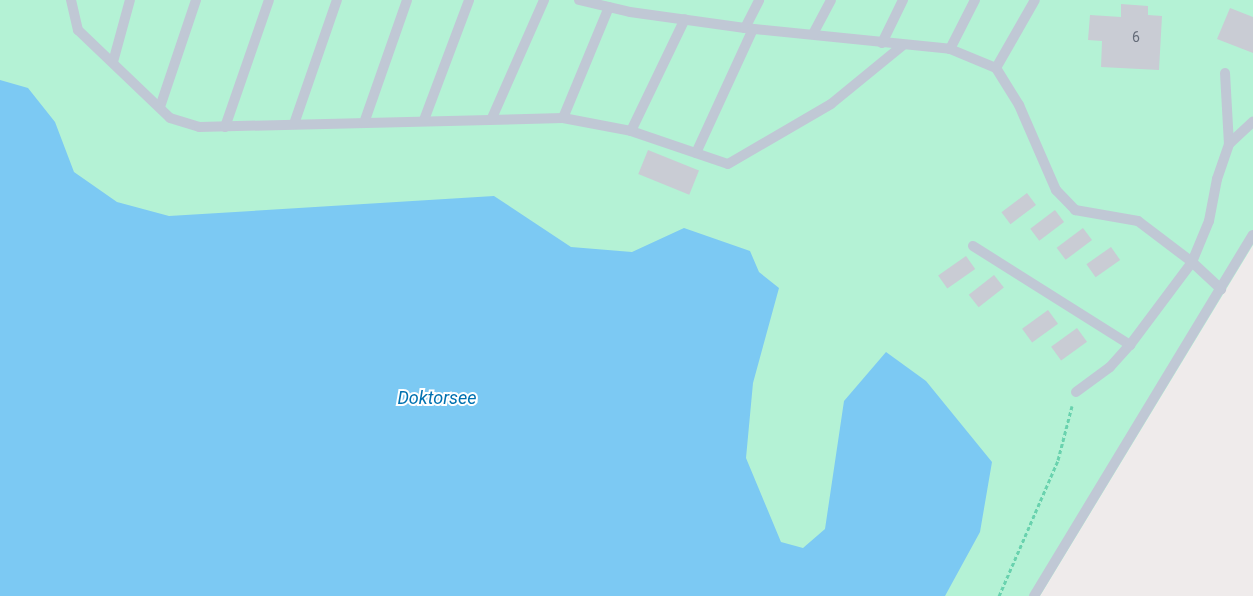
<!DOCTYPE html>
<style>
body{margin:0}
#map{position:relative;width:1253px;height:596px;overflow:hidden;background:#efebeb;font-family:Roboto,sans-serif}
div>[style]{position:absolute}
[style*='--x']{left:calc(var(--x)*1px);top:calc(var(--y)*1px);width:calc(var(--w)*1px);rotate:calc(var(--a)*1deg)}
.green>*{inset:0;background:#b4f2d5}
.water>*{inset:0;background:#7cc9f3}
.building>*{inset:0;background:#c9ccd4;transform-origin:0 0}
.path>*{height:3px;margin-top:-1.5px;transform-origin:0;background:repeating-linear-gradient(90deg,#69d2ae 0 4px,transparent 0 6.5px)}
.lane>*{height:10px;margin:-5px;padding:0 5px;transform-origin:5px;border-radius:5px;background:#c0c8d5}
span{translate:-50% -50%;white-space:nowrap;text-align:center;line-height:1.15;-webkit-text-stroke:4px #fff;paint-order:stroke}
.number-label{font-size:14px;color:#646b78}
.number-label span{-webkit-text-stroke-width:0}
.water-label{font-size:18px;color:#0071b0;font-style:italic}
</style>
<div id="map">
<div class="green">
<i style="clip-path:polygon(0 0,1253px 0,1253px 245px,1040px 596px,944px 596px,830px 536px,806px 558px,776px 550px,629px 255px,166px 219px,114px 206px,71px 175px,0 85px)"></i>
</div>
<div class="water">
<i style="clip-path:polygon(0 80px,28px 88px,55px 122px,74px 172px,117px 202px,169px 216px,494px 196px,571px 247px,632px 252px,684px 228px,750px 251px,759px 272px,779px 288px,753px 383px,746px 458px,781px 542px,803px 548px,825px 529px,844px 401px,886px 352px,926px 381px,992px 462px,980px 532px,945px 596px,0 596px)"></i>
</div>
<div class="building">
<i style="clip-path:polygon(1121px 4px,1148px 6px,1148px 15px,1162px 16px,1159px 70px,1101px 67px,1102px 41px,1088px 40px,1090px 15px,1121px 17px)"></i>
<i style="clip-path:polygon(1230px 8px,1253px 17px,1253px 53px,1217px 39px)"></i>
<i style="left:648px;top:150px;width:55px;height:26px;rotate:22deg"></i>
<i style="left:1027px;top:193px;width:15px;height:32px;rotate:53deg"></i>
<i style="left:1055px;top:210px;width:15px;height:31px;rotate:53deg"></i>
<i style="left:1083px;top:228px;width:15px;height:33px;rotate:53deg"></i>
<i style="left:1111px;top:247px;width:16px;height:30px;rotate:55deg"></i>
<i style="left:966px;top:256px;width:16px;height:34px;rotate:55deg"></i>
<i style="left:994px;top:275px;width:16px;height:32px;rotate:52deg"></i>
<i style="left:1048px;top:310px;width:17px;height:32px;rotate:54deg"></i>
<i style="left:1077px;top:328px;width:17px;height:32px;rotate:54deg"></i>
</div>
<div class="path">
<i style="--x:999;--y:596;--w:148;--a:-66.5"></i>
<i style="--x:1058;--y:460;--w:56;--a:-75.5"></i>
</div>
<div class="lane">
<i style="--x:71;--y:0;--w:31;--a:77"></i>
<i style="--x:78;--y:30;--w:127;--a:43.7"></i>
<i style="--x:170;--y:118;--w:30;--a:17"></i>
<i style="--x:199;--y:127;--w:364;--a:-1.4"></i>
<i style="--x:563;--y:118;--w:69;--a:10.8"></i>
<i style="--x:631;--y:131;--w:102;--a:18.8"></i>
<i style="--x:728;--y:164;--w:119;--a:-30.2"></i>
<i style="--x:831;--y:104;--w:93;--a:-39.3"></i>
<i style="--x:579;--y:0;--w:52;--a:13.2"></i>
<i style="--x:630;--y:12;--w:116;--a:7.9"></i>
<i style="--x:745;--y:28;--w:206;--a:5.8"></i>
<i style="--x:950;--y:49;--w:50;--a:22.4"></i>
<i style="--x:996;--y:68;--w:44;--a:58.1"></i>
<i style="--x:1019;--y:105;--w:93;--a:66.5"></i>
<i style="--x:1056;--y:190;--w:28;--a:46"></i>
<i style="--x:1075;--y:210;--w:64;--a:9.9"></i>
<i style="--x:1138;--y:221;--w:68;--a:37.2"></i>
<i style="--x:1192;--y:262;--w:40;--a:43"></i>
<i style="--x:745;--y:28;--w:31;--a:-63"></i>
<i style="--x:813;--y:34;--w:38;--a:-62"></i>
<i style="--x:882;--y:43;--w:48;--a:-64"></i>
<i style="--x:950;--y:49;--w:55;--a:-63"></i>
<i style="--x:113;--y:62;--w:64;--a:-74.7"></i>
<i style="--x:996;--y:68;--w:78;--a:-60.2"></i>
<i style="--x:1225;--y:73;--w:71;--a:86.8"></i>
<i style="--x:160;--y:107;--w:113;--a:-71.4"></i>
<i style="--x:492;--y:118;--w:129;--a:-66.2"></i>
<i style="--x:563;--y:118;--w:120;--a:-67.5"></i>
<i style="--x:424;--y:120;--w:128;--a:-69.4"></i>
<i style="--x:364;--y:123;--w:130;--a:-70.7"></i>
<i style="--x:294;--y:124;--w:131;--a:-70.9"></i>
<i style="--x:225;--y:127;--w:134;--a:-70.9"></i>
<i style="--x:631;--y:131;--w:124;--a:-64.3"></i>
<i style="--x:696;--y:153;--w:136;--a:-65.3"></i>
<i style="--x:973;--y:246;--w:186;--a:32.2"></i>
<i style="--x:1076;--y:392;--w:42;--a:-36.3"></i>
<i style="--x:1110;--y:367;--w:30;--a:-48"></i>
<i style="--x:1130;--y:345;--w:104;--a:-53.2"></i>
<i style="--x:1192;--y:262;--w:44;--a:-67.5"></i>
<i style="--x:1209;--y:221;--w:43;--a:-79.2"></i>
<i style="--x:1217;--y:179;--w:37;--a:-71"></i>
<i style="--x:1229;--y:144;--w:33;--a:-43"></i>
<i style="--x:1034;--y:596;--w:422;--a:-58.8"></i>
</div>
<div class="number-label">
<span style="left:1136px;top:37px">6</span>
</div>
<div class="water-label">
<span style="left:437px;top:398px">Doktorsee</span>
</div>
</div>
